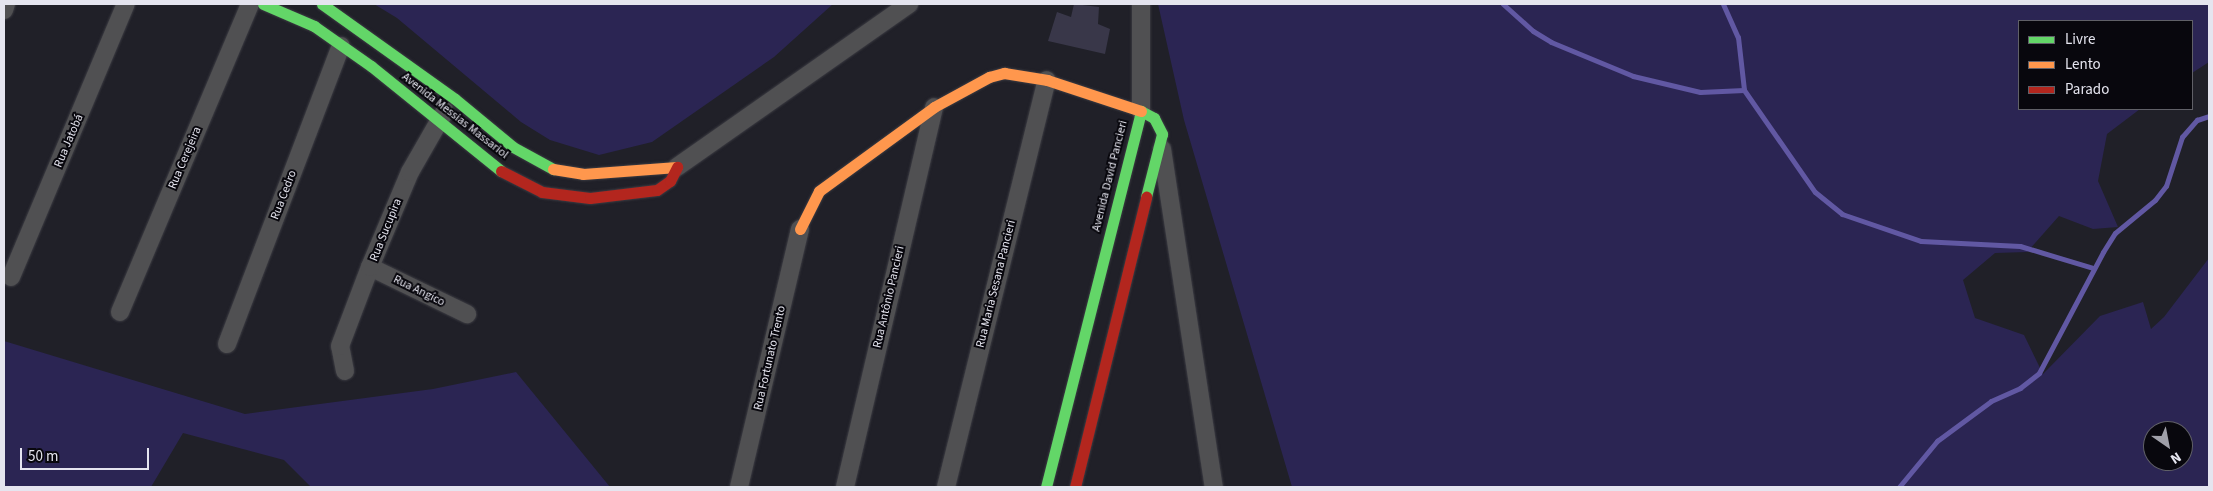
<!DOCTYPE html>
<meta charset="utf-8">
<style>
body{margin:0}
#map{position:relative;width:2213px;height:491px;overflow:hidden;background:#202028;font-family:"Source Sans 3",sans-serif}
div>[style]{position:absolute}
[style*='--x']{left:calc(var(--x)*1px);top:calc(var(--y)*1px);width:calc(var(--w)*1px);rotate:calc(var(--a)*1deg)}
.green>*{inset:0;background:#2b2553}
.stream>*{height:5px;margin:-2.5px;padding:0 2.5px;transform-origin:2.5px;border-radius:2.5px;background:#6158a3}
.building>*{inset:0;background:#393749}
.roads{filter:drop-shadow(0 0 1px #3c3c43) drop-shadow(0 0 1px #3c3c43)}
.street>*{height:18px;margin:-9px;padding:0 9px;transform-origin:9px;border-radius:9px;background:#505052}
.fast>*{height:11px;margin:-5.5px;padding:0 5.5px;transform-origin:5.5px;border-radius:5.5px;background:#63d668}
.slow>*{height:11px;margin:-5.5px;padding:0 5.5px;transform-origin:5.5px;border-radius:5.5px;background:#ff974d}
.jam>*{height:11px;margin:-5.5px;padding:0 5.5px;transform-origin:5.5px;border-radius:5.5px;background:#b3261e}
span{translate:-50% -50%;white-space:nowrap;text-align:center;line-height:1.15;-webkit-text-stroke:4px #08070d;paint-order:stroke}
.street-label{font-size:12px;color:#e5e5ef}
.frame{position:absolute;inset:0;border:5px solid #e5e5ef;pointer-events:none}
.legend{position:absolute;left:2018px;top:20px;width:175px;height:90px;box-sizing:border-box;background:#08070d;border:1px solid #606067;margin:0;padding:6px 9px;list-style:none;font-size:15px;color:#e5e5ef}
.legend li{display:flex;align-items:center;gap:10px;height:25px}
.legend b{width:25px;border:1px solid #606067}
.north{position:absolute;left:2143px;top:421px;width:50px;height:50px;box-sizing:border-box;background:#08070d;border:1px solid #606067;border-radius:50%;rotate:147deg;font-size:14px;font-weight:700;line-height:20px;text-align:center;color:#e5e5ef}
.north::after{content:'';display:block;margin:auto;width:18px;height:22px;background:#a0a0a9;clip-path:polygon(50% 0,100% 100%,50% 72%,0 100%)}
.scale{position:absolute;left:20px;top:448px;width:129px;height:22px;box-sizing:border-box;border:2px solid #e5e5ef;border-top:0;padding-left:6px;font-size:15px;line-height:18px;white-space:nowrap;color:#e5e5ef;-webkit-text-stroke:4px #08070d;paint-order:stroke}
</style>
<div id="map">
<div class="green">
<i style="clip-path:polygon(374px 4px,833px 4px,774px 57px,652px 142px,599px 155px,550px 140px,521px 122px,397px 18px)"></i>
<i style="clip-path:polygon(evenodd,1158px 4px,2209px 4px,2209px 62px,2192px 73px,2192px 21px,2019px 21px,2019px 109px,2140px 109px,2107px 134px,2098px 181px,2118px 227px,2093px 229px,2059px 216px,2027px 252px,1995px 253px,1963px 280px,1975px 318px,2024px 335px,2043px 374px,2100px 316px,2143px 302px,2151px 329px,2164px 317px,2209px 258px,2209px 487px,1292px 487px,1184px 120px,1158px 4px,2153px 431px,2183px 431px,2183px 461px,2153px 461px,2153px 431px)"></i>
<i style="clip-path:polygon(4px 341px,245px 414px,433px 389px,516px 372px,610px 487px,311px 487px,284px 460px,183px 433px,151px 487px,4px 487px)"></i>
</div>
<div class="stream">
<i style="--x:1503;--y:4;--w:40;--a:42"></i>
<i style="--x:1533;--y:31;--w:21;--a:31"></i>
<i style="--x:1551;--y:42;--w:89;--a:22.5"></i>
<i style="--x:1633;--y:76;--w:69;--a:13.4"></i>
<i style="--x:1700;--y:92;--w:44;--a:-2.6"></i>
<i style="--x:1723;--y:4;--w:36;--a:66"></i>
<i style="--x:1738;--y:37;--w:53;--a:83.5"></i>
<i style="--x:1744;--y:90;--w:124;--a:55.2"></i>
<i style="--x:1815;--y:192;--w:35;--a:39"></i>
<i style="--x:1842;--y:214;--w:83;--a:18.9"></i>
<i style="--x:1921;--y:241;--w:99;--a:2.9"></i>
<i style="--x:2020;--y:246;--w:76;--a:16.8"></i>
<i style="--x:1899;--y:487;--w:60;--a:-50.4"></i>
<i style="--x:1937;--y:441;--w:67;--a:-36.5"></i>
<i style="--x:1991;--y:401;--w:32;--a:-24"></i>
<i style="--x:2020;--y:388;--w:24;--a:-38"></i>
<i style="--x:2039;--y:373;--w:137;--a:-62.1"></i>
<i style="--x:2103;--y:252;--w:22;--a:-58"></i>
<i style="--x:2115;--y:233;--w:52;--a:-39.5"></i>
<i style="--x:2155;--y:200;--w:18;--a:-52"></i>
<i style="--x:2166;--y:186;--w:52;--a:-71.9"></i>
<i style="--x:2182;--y:137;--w:23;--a:-49"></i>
<i style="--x:2197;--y:120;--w:13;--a:-18"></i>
</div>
<div class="building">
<i style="clip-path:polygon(1074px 4px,1099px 7px,1098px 24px,1110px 29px,1105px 54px,1048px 41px,1057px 12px,1071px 17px)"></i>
</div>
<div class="roads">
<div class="street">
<i style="--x:4;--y:10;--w:6;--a:-72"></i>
<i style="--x:1141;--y:111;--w:107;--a:-90"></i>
<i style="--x:1162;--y:149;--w:342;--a:81.3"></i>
<i style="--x:677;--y:167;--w:284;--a:-35.1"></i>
<i style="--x:370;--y:267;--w:108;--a:25.9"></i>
<i style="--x:11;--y:277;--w:296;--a:-67.2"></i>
<i style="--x:120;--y:312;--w:334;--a:-67.1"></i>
<i style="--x:227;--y:344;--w:319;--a:-69.1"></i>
<i style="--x:345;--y:371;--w:25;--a:-101"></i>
<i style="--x:340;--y:346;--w:85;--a:-69.2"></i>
<i style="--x:370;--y:267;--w:103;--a:-67.2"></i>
<i style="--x:410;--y:172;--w:70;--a:-60.2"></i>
<i style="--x:739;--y:487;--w:265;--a:-76.7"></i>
<i style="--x:845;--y:487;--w:390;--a:-76.8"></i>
<i style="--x:946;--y:487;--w:419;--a:-76.1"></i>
</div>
<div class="fast">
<i style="--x:263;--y:4;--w:56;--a:23.3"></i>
<i style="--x:314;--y:26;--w:70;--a:35.1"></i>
<i style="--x:371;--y:66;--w:167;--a:38.9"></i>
<i style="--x:322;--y:4;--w:163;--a:35.5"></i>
<i style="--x:455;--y:99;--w:75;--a:39.6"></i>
<i style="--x:513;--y:147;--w:46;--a:28.8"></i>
<i style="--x:1046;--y:487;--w:388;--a:-75.8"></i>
<i style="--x:1141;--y:111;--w:15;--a:28"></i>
<i style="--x:1154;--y:118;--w:18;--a:63"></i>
<i style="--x:1162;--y:134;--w:65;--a:104.3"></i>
</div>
<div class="slow">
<i style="--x:553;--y:169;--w:30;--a:9"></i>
<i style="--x:583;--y:174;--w:94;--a:-4.3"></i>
<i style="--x:800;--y:229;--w:42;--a:-63.4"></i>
<i style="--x:819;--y:191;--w:142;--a:-36.1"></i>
<i style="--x:934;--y:107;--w:63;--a:-28.6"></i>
<i style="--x:989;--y:77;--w:16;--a:-15"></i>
<i style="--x:1004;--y:73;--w:44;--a:9.2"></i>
<i style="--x:1047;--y:80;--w:99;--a:18.3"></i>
</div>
<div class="jam">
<i style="--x:501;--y:171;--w:46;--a:27.1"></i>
<i style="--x:542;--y:192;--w:48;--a:7.1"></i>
<i style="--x:590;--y:198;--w:67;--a:-6.8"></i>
<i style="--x:657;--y:190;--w:16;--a:-35"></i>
<i style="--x:670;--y:181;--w:16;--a:-63"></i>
<i style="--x:1075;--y:487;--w:299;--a:-76.2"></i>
</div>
</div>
<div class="street-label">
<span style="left:455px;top:116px;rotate:38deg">Avenida Messias Massariol</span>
<span style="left:69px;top:141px;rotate:-67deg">Rua Jatobá</span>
<span style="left:185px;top:158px;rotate:-67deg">Rua Cerejeira</span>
<span style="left:1110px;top:176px;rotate:-76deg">Avenida David Pancieri</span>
<span style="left:284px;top:195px;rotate:-69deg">Rua Cedro</span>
<span style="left:386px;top:230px;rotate:-68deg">Rua Sucupira</span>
<span style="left:996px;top:284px;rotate:-76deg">Rua Maria Sesana Pancieri</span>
<span style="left:419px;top:291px;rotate:26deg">Rua Angíco</span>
<span style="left:889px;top:297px;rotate:-77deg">Rua Antônio Pancieri</span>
<span style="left:770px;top:358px;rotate:-77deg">Rua Fortunato Trento</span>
</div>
<div class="frame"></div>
<ul class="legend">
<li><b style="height:6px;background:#63d668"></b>Livre</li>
<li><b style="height:6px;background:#ff974d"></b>Lento</li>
<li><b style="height:6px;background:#b3261e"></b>Parado</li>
</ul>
<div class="north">N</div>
<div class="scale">50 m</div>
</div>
